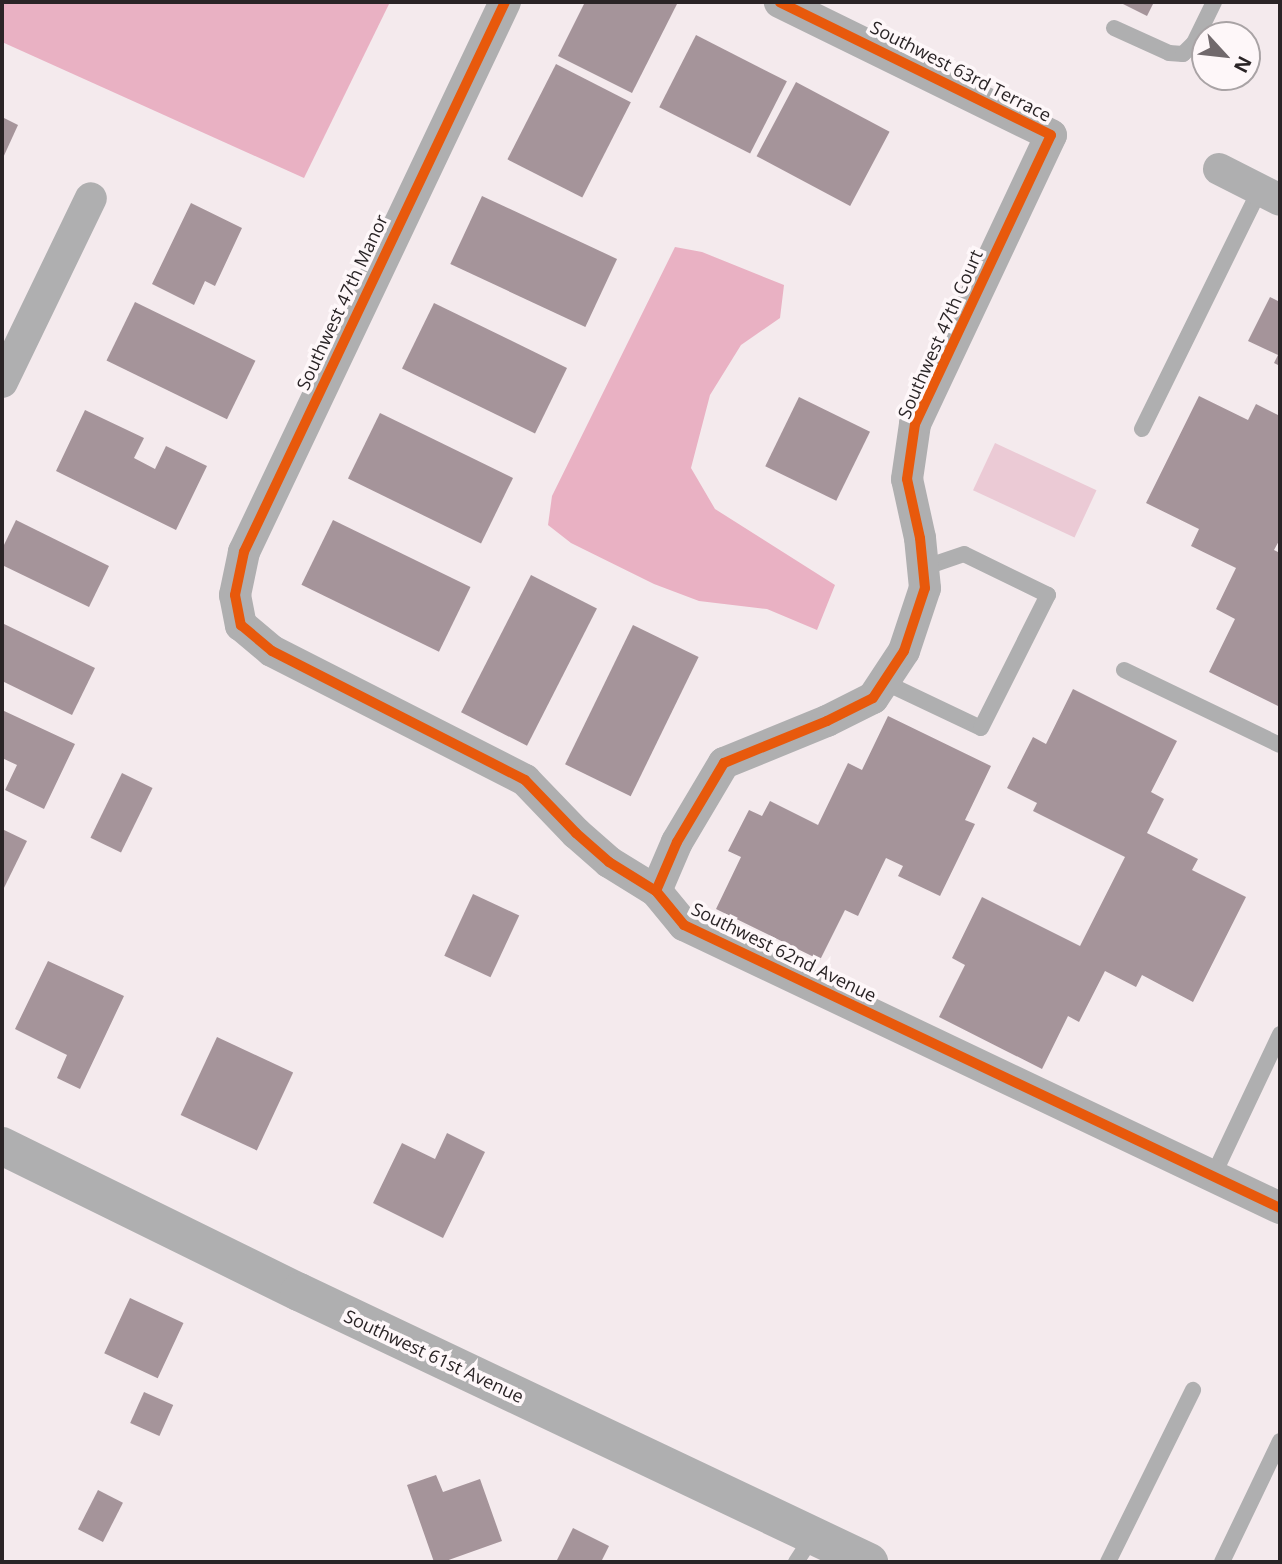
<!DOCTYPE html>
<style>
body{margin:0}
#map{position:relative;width:1282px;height:1564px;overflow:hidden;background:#f4eaed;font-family:"Open Sans",sans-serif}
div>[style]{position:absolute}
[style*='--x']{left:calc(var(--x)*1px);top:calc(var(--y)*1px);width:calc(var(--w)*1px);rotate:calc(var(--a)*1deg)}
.green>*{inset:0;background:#ebcad5;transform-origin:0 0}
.water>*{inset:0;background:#e9b1c3}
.building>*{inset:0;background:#a5949a;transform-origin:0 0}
.service>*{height:16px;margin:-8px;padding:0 8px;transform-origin:8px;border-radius:8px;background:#afafb0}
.minor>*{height:32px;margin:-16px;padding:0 16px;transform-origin:16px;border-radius:16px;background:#afafb0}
.tertiary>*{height:38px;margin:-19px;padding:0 19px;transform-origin:19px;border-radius:19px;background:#afafb0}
.cycleway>*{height:10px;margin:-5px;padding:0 5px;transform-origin:5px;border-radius:5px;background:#e8590c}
span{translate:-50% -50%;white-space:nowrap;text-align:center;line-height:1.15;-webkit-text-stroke:7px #fef7f9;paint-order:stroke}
.street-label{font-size:18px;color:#2a2426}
.frame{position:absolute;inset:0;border:4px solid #2a2426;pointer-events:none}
.north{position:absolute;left:1191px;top:21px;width:70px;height:70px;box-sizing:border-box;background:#fef7f9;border:2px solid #a9a3a5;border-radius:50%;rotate:117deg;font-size:19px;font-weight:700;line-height:28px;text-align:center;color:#2a2426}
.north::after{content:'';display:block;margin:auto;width:24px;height:32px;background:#71696c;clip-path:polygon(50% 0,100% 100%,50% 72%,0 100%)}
</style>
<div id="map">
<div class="green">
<i style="left:995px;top:443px;width:112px;height:52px;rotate:25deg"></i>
</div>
<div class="water">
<i style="clip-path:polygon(2px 2px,390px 2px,304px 178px,2px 42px)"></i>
<i style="clip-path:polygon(675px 247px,702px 252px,784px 285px,780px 318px,741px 345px,710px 395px,691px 468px,715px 509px,835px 585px,817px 630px,767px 609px,699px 601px,654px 584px,571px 543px,548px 525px,552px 496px)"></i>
</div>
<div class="building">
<i style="clip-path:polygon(585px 2px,678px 2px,632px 93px,558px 56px)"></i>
<i style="clip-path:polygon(1119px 2px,1154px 2px,1147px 16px)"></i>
<i style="left:696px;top:35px;width:102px;height:81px;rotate:27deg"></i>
<i style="left:556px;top:64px;width:84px;height:107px;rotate:27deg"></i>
<i style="left:796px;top:82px;width:106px;height:84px;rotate:28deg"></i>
<i style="clip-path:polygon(2px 117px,18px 125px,2px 160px)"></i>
<i style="left:482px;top:196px;width:149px;height:75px;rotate:25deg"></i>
<i style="clip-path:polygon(191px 203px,242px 228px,215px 286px,205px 281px,194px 305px,152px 284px)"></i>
<i style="clip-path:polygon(1270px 297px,1280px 302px,1280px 366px,1274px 363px,1278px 355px,1248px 341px)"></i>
<i style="left:135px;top:302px;width:134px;height:65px;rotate:26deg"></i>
<i style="left:434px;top:303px;width:148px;height:73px;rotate:26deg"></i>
<i style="clip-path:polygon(1199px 396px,1248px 420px,1256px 404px,1280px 416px,1280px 539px,1274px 550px,1280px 553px,1280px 707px,1209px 672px,1235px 619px,1216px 609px,1236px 568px,1191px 546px,1199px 529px,1146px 503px)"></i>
<i style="left:799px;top:397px;width:79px;height:77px;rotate:26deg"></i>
<i style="clip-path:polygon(85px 410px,144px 438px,134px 458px,155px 469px,166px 446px,207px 466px,176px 530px,56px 471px)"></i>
<i style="left:380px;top:413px;width:148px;height:73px;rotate:26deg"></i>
<i style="clip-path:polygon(16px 520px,109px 566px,89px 607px,2px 565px,2px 549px)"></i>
<i style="left:333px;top:520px;width:153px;height:72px;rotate:26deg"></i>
<i style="left:531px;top:575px;width:74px;height:154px;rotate:27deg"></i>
<i style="clip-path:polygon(2px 623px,95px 668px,72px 715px,2px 681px)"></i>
<i style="left:633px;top:625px;width:73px;height:155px;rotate:26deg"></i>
<i style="clip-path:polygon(1073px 689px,1177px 741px,1151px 792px,1164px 799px,1147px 833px,1198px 859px,1192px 870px,1246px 897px,1193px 1002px,1142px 975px,1136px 987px,1105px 971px,1079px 1022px,1068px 1016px,1042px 1069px,939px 1017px,965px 965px,952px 958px,982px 897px,1080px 946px,1125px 857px,1033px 811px,1037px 803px,1007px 788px,1033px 737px,1046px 744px)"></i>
<i style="clip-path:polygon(2px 710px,75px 744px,44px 809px,5px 790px,17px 765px,2px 758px)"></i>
<i style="clip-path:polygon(888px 716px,991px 766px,965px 820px,975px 824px,940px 896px,898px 876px,903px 866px,886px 858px,858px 916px,845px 910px,820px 960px,716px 909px,741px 857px,728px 851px,749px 810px,762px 816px,770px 801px,818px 825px,848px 763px,862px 770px)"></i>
<i style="left:122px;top:773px;width:34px;height:72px;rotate:26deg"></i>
<i style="clip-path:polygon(2px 829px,27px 841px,2px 892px)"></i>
<i style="left:473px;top:894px;width:51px;height:68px;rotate:25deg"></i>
<i style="clip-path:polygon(48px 961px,124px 996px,80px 1089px,57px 1078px,67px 1055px,15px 1029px)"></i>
<i style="left:217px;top:1037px;width:84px;height:86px;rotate:25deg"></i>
<i style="clip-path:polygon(447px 1133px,485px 1152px,443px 1238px,373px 1203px,402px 1143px,435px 1159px)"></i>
<i style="left:130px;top:1298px;width:59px;height:61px;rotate:25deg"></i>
<i style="left:144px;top:1392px;width:32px;height:34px;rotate:24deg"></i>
<i style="clip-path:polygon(436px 1475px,443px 1492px,480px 1479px,502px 1541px,443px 1562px,434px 1562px,407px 1485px)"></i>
<i style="left:98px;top:1490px;width:28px;height:44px;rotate:27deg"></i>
<i style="clip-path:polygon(573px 1528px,609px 1546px,601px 1562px,556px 1562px)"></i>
</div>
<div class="service">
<i style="--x:1114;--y:28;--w:60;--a:24.4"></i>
<i style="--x:1169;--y:53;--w:14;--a:4"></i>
<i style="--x:1183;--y:54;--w:16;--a:-45"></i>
<i style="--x:1194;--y:43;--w:46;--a:-64"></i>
<i style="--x:1142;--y:429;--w:267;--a:-63.8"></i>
<i style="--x:1124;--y:670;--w:173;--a:25.7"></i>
<i style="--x:884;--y:682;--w:107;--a:25.4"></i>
<i style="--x:981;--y:728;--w:149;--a:-63.3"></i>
<i style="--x:1048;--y:595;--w:93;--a:-154"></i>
<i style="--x:964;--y:554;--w:43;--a:161.1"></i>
<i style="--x:1213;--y:1176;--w:157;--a:-64.7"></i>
<i style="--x:796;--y:1562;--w:31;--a:-57"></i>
<i style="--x:1108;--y:1562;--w:192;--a:-63.7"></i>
<i style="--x:1222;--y:1562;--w:134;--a:-64.4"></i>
</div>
<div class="minor">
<i style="--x:505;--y:2;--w:609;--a:115.39"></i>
<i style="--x:244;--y:552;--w:44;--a:101.8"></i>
<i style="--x:235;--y:595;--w:31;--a:79"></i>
<i style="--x:241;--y:625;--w:40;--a:40"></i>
<i style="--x:272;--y:651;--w:284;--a:27"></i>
<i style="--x:525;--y:780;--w:74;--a:46.1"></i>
<i style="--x:576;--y:833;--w:44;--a:41.3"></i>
<i style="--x:609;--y:862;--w:55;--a:31.7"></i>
<i style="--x:656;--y:891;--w:44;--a:50.5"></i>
<i style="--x:684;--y:925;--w:660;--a:25.4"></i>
<i style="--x:1219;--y:169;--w:68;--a:26.9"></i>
<i style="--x:2;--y:382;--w:204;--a:-64.2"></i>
<i style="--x:656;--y:891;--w:53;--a:-66.8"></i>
<i style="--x:677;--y:842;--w:92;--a:-59.3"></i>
<i style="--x:724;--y:763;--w:111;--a:-22.2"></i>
<i style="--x:827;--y:721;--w:51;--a:-26.6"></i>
<i style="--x:873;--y:698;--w:56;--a:-56.6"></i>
<i style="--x:904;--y:651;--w:66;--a:-71.6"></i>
<i style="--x:925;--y:588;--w:50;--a:-95.7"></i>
<i style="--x:920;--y:538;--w:60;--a:-102.4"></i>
<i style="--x:907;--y:479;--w:56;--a:-81.7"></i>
<i style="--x:915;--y:424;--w:319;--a:-64.8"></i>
<i style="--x:1051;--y:135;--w:302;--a:-153.9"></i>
</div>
<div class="tertiary">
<i style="--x:2;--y:1146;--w:331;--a:26.2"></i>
<i style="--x:299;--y:1292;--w:631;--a:25.35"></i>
</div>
<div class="cycleway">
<i style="--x:505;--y:2;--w:609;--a:115.39"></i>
<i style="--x:244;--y:552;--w:44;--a:101.8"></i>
<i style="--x:235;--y:595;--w:31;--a:79"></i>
<i style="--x:241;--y:625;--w:40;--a:40"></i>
<i style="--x:272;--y:651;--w:284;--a:27"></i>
<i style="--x:525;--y:780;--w:74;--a:46.1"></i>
<i style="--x:576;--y:833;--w:44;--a:41.3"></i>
<i style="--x:609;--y:862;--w:55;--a:31.7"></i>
<i style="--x:656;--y:891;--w:44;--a:50.5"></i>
<i style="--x:684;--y:925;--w:660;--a:25.4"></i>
<i style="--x:656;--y:891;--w:53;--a:-66.8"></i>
<i style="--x:677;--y:842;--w:92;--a:-59.3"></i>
<i style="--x:724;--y:763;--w:111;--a:-22.2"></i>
<i style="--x:827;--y:721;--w:51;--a:-26.6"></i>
<i style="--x:873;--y:698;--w:56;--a:-56.6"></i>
<i style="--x:904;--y:651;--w:66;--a:-71.6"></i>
<i style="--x:925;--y:588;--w:50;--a:-95.7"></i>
<i style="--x:920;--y:538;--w:60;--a:-102.4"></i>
<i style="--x:907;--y:479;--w:56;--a:-81.7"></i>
<i style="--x:915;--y:424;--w:319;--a:-64.8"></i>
<i style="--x:1051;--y:135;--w:302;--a:-153.9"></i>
</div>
<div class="street-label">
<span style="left:961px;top:71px;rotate:27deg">Southwest 63rd Terrace</span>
<span style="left:342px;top:302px;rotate:-65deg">Southwest 47th Manor</span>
<span style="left:940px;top:334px;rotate:-66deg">Southwest 47th Court</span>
<span style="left:784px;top:952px;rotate:26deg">Southwest 62nd Avenue</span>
<span style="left:434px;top:1356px;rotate:25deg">Southwest 61st Avenue</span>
</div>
<div class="frame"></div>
<div class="north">N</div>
</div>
